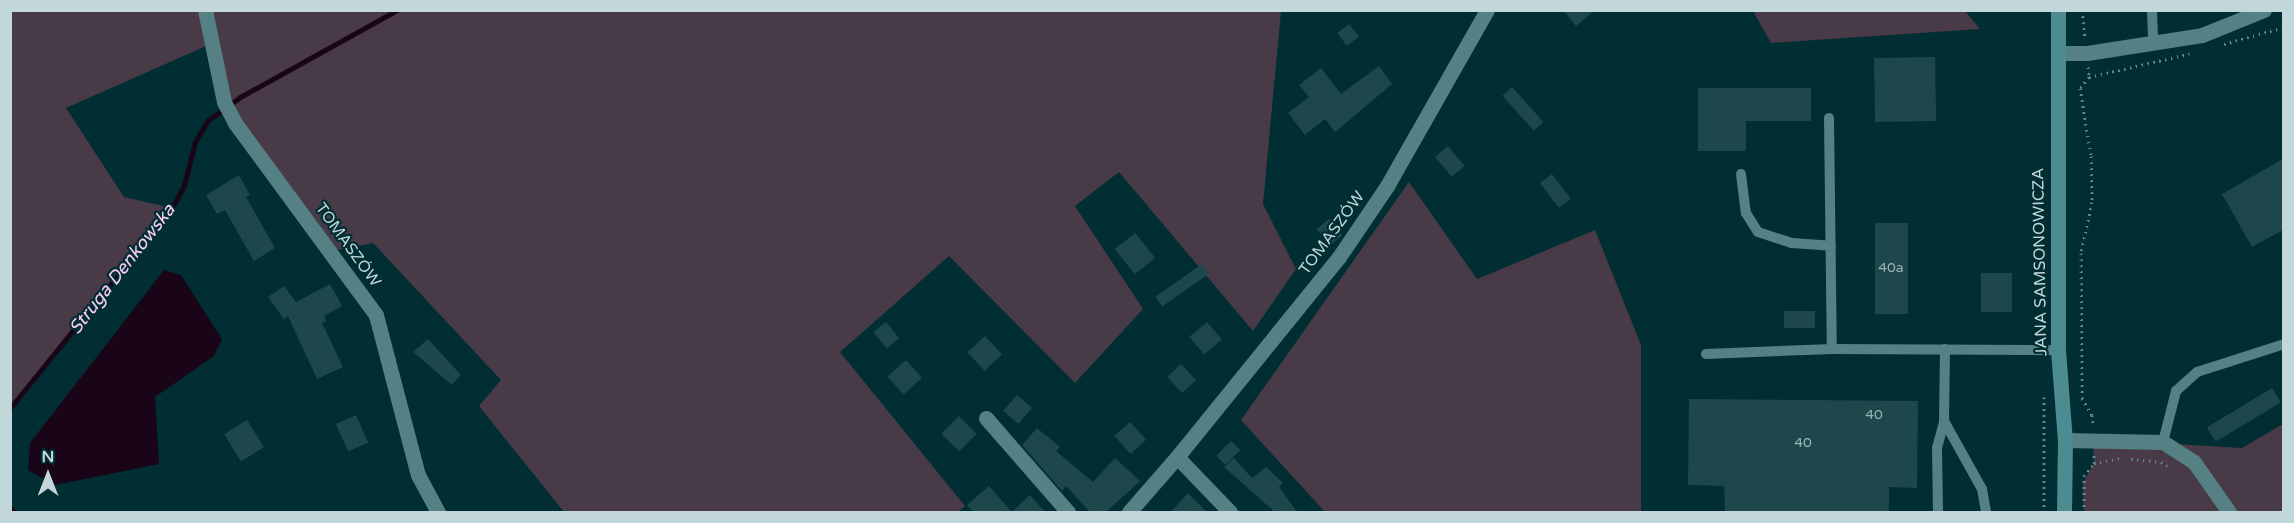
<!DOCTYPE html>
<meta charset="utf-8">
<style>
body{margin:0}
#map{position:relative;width:2294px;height:523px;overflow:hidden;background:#002e32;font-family:"Varela Round",sans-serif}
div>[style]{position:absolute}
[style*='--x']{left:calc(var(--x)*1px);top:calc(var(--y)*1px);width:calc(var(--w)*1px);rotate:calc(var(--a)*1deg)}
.green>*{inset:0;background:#483a46}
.water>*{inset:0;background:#190517}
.stream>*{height:5px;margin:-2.5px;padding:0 2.5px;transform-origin:2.5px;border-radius:2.5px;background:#190517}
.building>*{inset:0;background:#1d474b;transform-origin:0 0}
.path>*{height:3px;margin-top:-1.5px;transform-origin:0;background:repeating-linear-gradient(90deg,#65878a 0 1.5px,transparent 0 6px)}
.service>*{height:10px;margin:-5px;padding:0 5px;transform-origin:5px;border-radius:5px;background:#558084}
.minor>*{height:15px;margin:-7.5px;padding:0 7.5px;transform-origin:7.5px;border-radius:7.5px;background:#558084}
.secondary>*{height:15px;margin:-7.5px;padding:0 7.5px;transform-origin:7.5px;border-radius:7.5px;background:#4c8c91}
span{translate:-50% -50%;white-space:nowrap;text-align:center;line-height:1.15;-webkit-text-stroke:4.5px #002e32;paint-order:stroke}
.number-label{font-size:14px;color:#98b3b6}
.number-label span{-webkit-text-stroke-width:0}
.street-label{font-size:16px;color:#c1d7d9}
.water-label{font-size:18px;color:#fecdf8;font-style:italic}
.frame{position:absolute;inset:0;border:12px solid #c1d7d9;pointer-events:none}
.north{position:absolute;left:18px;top:445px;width:60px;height:60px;-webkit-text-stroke:4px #002e32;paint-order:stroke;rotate:0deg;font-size:16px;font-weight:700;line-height:24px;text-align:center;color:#c1d7d9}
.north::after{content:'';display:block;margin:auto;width:21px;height:27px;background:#c1d7d9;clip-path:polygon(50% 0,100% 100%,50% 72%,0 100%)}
</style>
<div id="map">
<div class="green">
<i style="clip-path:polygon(11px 11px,1281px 11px,1263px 204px,1296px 269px,1253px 331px,1119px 172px,1075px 206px,1143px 309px,1075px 383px,949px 256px,840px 352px,965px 506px,958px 512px,564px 512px,479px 406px,501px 380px,373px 243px,331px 251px,235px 123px,213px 43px,66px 108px,124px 197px,172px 208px,11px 408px)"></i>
<i style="clip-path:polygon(1753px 11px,1965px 11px,1980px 29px,1771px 43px)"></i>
<i style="clip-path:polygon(1409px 182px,1477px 279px,1595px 230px,1641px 345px,1641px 512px,1325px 512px,1241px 420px)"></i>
<i style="clip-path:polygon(2283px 424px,2283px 512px,2084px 512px,2083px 483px,2094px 463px,2093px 439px,2242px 448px)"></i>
</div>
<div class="water">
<i style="clip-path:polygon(164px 270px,181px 275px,222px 339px,214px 356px,155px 397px,159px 464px,55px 485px,28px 470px,30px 443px)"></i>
</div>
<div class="stream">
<i style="--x:10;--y:408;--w:257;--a:-51"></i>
<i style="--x:172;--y:208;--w:26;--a:-62"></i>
<i style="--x:184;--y:185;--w:44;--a:-75.7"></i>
<i style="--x:195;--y:142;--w:24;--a:-60"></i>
<i style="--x:207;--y:121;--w:41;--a:-36"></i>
<i style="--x:240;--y:97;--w:179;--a:-29"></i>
<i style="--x:10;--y:508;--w:6;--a:45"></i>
</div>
<div class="building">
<i style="clip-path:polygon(1563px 10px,1595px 10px,1576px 26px)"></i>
<i style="left:1349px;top:24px;width:16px;height:15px;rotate:52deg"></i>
<i style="left:1935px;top:57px;width:64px;height:61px;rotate:89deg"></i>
<i style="clip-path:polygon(1379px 66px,1392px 84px,1335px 132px,1325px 119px,1305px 135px,1288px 113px,1309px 97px,1299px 85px,1321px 68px,1341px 94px)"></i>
<i style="left:1512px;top:87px;width:47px;height:13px;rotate:48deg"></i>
<i style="clip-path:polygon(1698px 88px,1811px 88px,1811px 121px,1746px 121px,1746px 151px,1698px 151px)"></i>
<i style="left:1448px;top:146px;width:26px;height:17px;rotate:50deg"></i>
<i style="clip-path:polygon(2283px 159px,2283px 230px,2252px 247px,2222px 194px)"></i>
<i style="left:1552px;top:174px;width:31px;height:15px;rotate:53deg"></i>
<i style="clip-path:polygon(239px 175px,250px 195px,246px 197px,275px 248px,254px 261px,225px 210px,217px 214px,206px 195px)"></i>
<i style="left:1329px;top:219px;width:21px;height:16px;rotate:51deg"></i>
<i style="left:1875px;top:223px;width:33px;height:91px"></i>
<i style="left:1135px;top:233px;width:32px;height:26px;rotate:51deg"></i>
<i style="left:1202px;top:264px;width:12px;height:57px;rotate:55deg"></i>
<i style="left:1981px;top:273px;width:31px;height:39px"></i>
<i style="clip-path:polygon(330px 284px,342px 306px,324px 316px,326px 321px,322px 323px,343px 367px,317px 379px,288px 316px,284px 319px,268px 297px,284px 286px,296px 302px)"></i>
<i style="left:1815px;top:311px;width:17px;height:31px;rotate:90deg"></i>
<i style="left:886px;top:322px;width:21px;height:16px;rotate:51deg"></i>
<i style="left:1207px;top:322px;width:23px;height:23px;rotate:50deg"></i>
<i style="left:985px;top:336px;width:25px;height:24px;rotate:47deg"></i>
<i style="clip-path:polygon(428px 339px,461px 375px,452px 385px,413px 352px)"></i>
<i style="left:906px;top:360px;width:24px;height:25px;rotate:48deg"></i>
<i style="left:1181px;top:364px;width:22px;height:19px;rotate:47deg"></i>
<i style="left:2272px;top:388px;width:17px;height:76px;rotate:59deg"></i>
<i style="left:1017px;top:395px;width:20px;height:21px;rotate:41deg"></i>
<i style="clip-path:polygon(1689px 399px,1918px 401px,1917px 488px,1889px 487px,1889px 513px,1725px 513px,1724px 486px,1688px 485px)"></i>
<i style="left:356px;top:415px;width:30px;height:22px;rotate:66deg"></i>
<i style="left:959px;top:416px;width:25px;height:25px;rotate:45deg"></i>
<i style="left:247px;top:420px;width:32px;height:27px;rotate:58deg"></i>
<i style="left:1130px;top:422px;width:24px;height:21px;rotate:48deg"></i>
<i style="clip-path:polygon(1037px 428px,1060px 447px,1056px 451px,1093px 482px,1115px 458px,1140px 481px,1105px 513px,1091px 513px,1066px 486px,1062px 491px,1022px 445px)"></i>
<i style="left:1231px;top:441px;width:13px;height:21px;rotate:45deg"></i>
<i style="clip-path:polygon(1234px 458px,1252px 478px,1266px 467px,1283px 483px,1279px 487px,1298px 513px,1276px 513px,1224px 467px)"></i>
<i style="clip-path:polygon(989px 486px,1012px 512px,1030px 495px,1046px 513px,974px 513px,967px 505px)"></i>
<i style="clip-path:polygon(1188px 493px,1208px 513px,1170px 513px)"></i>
</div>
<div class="path">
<i style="--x:2082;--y:10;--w:29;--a:84"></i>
<i style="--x:2224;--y:44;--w:62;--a:-15.8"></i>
<i style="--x:2088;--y:67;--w:10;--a:84"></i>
<i style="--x:2089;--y:77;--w:14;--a:129"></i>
<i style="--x:2080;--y:88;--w:69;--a:80.8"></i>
<i style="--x:2091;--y:156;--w:46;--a:88.8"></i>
<i style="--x:2092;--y:202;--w:52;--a:102.2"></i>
<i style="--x:2081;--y:253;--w:145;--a:89.6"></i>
<i style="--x:2082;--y:398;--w:20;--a:60"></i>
<i style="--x:2092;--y:415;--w:12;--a:85"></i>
<i style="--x:2089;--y:77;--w:103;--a:-13"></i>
<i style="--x:2131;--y:459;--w:30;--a:6"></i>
<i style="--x:2161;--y:462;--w:12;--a:31"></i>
<i style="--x:2094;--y:463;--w:28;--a:-10"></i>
<i style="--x:2044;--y:512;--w:115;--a:-90"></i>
<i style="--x:2084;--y:512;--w:36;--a:-90"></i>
<i style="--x:2084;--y:476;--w:16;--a:-52"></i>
<i style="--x:2094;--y:463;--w:9;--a:-90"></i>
</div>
<div class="service">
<i style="--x:2152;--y:10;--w:32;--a:88"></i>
<i style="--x:1829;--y:118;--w:231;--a:89.3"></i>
<i style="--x:1741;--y:174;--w:39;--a:83"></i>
<i style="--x:1746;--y:213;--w:22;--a:58"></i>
<i style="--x:1758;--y:232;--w:36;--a:18"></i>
<i style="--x:1792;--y:243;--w:39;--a:4"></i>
<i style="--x:1706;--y:354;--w:126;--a:-2.3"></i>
<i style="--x:1832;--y:349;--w:226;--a:0.3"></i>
<i style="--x:1944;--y:421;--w:78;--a:60.8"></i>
<i style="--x:1982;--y:489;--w:23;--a:80"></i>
<i style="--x:2163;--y:442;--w:53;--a:-75.7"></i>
<i style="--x:2176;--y:391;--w:28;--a:-42"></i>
<i style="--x:2197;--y:372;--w:91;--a:-17.8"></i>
<i style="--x:1938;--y:512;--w:64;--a:-90.9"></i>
<i style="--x:1937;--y:448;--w:28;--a:-75"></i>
<i style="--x:1944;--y:421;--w:72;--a:-89.2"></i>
</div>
<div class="minor">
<i style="--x:205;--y:10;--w:94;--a:78.3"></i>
<i style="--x:224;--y:102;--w:24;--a:62"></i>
<i style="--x:235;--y:123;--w:238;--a:53.7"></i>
<i style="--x:376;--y:315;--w:165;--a:75.3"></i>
<i style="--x:418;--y:475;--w:42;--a:61.6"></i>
<i style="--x:2058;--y:53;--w:29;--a:0"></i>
<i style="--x:2087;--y:53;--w:116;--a:-8.9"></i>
<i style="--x:2202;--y:35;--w:67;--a:-22"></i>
<i style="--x:986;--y:418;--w:125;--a:48.9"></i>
<i style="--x:2065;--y:440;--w:98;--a:1.2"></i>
<i style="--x:2163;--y:442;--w:37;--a:33"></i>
<i style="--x:2194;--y:462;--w:61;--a:55"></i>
<i style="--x:1129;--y:512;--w:73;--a:-48.9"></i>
<i style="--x:1230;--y:512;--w:76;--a:-133.9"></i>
<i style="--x:1177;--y:457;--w:257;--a:-51"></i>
<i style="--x:1339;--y:257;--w:86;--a:-55.9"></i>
<i style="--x:1387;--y:186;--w:202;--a:-60.4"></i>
</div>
<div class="secondary">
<i style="--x:2058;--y:10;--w:340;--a:90"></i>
<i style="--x:2058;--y:350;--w:90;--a:85.6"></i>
<i style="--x:2065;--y:440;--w:72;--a:90.8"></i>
</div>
<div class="number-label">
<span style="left:1891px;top:268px">40a</span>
<span style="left:1874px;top:415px">40</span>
<span style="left:1803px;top:443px">40</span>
</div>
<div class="street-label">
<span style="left:1332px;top:233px;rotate:-54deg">TOMASZÓW</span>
<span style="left:348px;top:245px;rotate:54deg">TOMASZÓW</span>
<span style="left:2040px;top:262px;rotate:-91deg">JANA SAMSONOWICZA</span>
</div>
<div class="water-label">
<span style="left:122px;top:269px;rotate:-52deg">Struga Denkowska</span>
</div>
<div class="frame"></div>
<div class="north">N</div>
</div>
